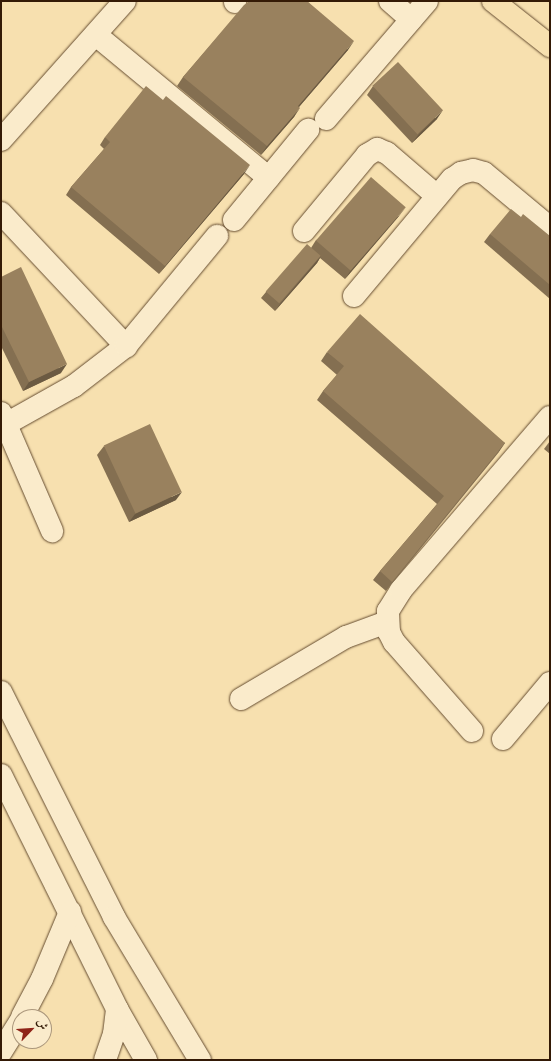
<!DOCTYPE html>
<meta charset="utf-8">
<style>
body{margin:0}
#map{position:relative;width:551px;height:1061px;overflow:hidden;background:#f7e0af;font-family:"IM FELL English",Amiri,serif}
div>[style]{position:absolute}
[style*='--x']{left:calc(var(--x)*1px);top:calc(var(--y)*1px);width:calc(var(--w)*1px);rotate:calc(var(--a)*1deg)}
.roads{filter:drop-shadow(0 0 1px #654c30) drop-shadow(0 0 1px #654c30)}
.minor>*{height:22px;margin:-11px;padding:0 11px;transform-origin:11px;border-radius:11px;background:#faebcb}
.major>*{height:22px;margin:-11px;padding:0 11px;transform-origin:11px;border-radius:11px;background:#f7e0af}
.wall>*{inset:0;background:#846f51}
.shaded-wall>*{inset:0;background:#6b5a42;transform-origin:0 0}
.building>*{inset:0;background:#99815e;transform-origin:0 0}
span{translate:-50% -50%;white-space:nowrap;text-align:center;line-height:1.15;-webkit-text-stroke:3px #faebcb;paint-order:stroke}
.frame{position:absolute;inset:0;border:2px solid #341a06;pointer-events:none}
.north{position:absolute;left:12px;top:1009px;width:40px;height:40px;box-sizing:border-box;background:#faebcb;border:1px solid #ab977c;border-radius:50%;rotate:65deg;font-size:11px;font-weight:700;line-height:16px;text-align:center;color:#341a06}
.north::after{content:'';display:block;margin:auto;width:14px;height:18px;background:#8f2418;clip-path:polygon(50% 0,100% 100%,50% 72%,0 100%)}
</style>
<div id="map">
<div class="roads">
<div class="minor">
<i style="--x:235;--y:1;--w:1;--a:90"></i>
<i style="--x:390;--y:1;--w:28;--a:41"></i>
<i style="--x:96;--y:35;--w:224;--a:39.6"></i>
<i style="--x:326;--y:119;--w:155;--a:-49.4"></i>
<i style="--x:1;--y:140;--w:186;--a:-48.3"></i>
<i style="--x:1;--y:213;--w:183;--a:46.8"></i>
<i style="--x:234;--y:220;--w:117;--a:-50.6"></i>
<i style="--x:304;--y:231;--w:99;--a:-50.3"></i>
<i style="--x:367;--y:155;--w:12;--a:-31"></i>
<i style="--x:377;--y:149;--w:11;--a:22"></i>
<i style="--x:387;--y:153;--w:66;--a:40.7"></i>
<i style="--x:354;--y:296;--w:153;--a:-50.1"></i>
<i style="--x:452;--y:179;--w:11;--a:-34"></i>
<i style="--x:461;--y:173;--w:12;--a:-14"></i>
<i style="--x:473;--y:170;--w:11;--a:15"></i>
<i style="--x:484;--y:173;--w:86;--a:39.8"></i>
<i style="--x:1;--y:413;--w:129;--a:66.6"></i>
<i style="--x:6;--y:424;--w:78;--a:-29.2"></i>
<i style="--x:74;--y:386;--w:66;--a:-37.6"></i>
<i style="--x:126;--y:346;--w:143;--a:-50.4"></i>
<i style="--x:1;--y:692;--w:252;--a:63.3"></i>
<i style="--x:114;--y:917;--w:167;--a:59"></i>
<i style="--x:241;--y:699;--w:122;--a:-30.6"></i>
<i style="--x:346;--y:637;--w:44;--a:-20.1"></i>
<i style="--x:472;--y:731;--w:118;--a:-131.2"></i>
<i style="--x:394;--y:642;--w:11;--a:-117"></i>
<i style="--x:389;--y:632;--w:21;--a:-93"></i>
<i style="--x:388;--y:611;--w:25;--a:-58"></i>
<i style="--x:401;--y:590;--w:228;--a:-49.3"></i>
<i style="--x:503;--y:739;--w:73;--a:-50"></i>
<i style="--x:1;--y:775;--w:261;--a:63.6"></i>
<i style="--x:117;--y:1009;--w:59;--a:60.4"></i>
<i style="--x:22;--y:1017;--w:43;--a:-62.2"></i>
<i style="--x:42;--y:979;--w:73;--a:-67.3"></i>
<i style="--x:1;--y:1052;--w:36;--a:-58"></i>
<i style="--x:105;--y:1060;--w:28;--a:-71"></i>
<i style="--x:114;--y:1034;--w:25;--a:-83"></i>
</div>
<div class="major">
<i style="--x:493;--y:1;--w:73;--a:38.3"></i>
</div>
</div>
<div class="wall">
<i style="clip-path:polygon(249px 1px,307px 1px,348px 50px,299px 107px,294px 117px,261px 155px,177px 86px,183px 77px)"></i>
<i style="clip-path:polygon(373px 86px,437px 119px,412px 143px,367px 95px)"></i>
<i style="clip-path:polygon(105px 137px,244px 174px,159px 274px,66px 195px,71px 187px,104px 149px,100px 145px)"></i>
<i style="clip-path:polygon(399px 216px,345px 279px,320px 258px,317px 263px,275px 311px,261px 298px,266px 292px,311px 248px,316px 240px)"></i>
<i style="clip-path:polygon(490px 234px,550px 236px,550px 299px,484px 242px)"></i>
<i style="clip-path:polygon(1px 277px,61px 373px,23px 391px,1px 346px)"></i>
<i style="clip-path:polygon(327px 352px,499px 452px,386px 591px,373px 580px,380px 571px,437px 504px,317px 400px,323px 391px,337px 375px,321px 361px)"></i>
<i style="clip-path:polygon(550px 441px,550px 454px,544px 449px)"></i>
<i style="clip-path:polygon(104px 446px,176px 500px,129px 522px,97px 455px)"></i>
</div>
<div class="shaded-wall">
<i style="clip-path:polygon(354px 41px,348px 50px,292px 115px,298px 106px)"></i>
<i style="clip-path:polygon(300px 108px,294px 117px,261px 155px,267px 146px)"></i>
<i style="clip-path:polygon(443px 110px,437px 119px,412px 143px,419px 134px)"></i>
<i style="clip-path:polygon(250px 165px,244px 174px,159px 274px,165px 266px)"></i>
<i style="clip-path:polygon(406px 207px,399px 216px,345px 279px,351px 270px)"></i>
<i style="clip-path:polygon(321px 256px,317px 263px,275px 311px,280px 304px)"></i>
<i style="clip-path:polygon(67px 364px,61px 373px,23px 391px,29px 382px)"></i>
<i style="left:505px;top:443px;width:11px;height:179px;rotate:124deg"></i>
<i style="clip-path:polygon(182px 492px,176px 500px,129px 522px,135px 514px)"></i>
</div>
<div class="building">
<i style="clip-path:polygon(250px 1px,307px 1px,354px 41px,298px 106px,300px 108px,267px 146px,183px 77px,244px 5px)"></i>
<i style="left:398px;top:62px;width:66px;height:35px;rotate:47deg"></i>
<i style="clip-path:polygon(146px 86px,163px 100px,166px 96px,250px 165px,165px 266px,71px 187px,110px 142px,105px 137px)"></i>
<i style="left:371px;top:177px;width:46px;height:84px;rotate:41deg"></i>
<i style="clip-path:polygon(511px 209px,521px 217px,523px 214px,550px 236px,550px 285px,490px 234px)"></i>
<i style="left:307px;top:244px;width:18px;height:63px;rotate:41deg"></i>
<i style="clip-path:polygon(21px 267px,67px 364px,29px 382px,1px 325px,1px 277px)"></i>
<i style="clip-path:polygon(360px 314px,505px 443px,392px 582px,380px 571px,444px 496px,323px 391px,344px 366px,327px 352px)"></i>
<i style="left:150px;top:424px;width:75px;height:51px;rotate:65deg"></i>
</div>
<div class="frame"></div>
<div class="north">ش</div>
</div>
